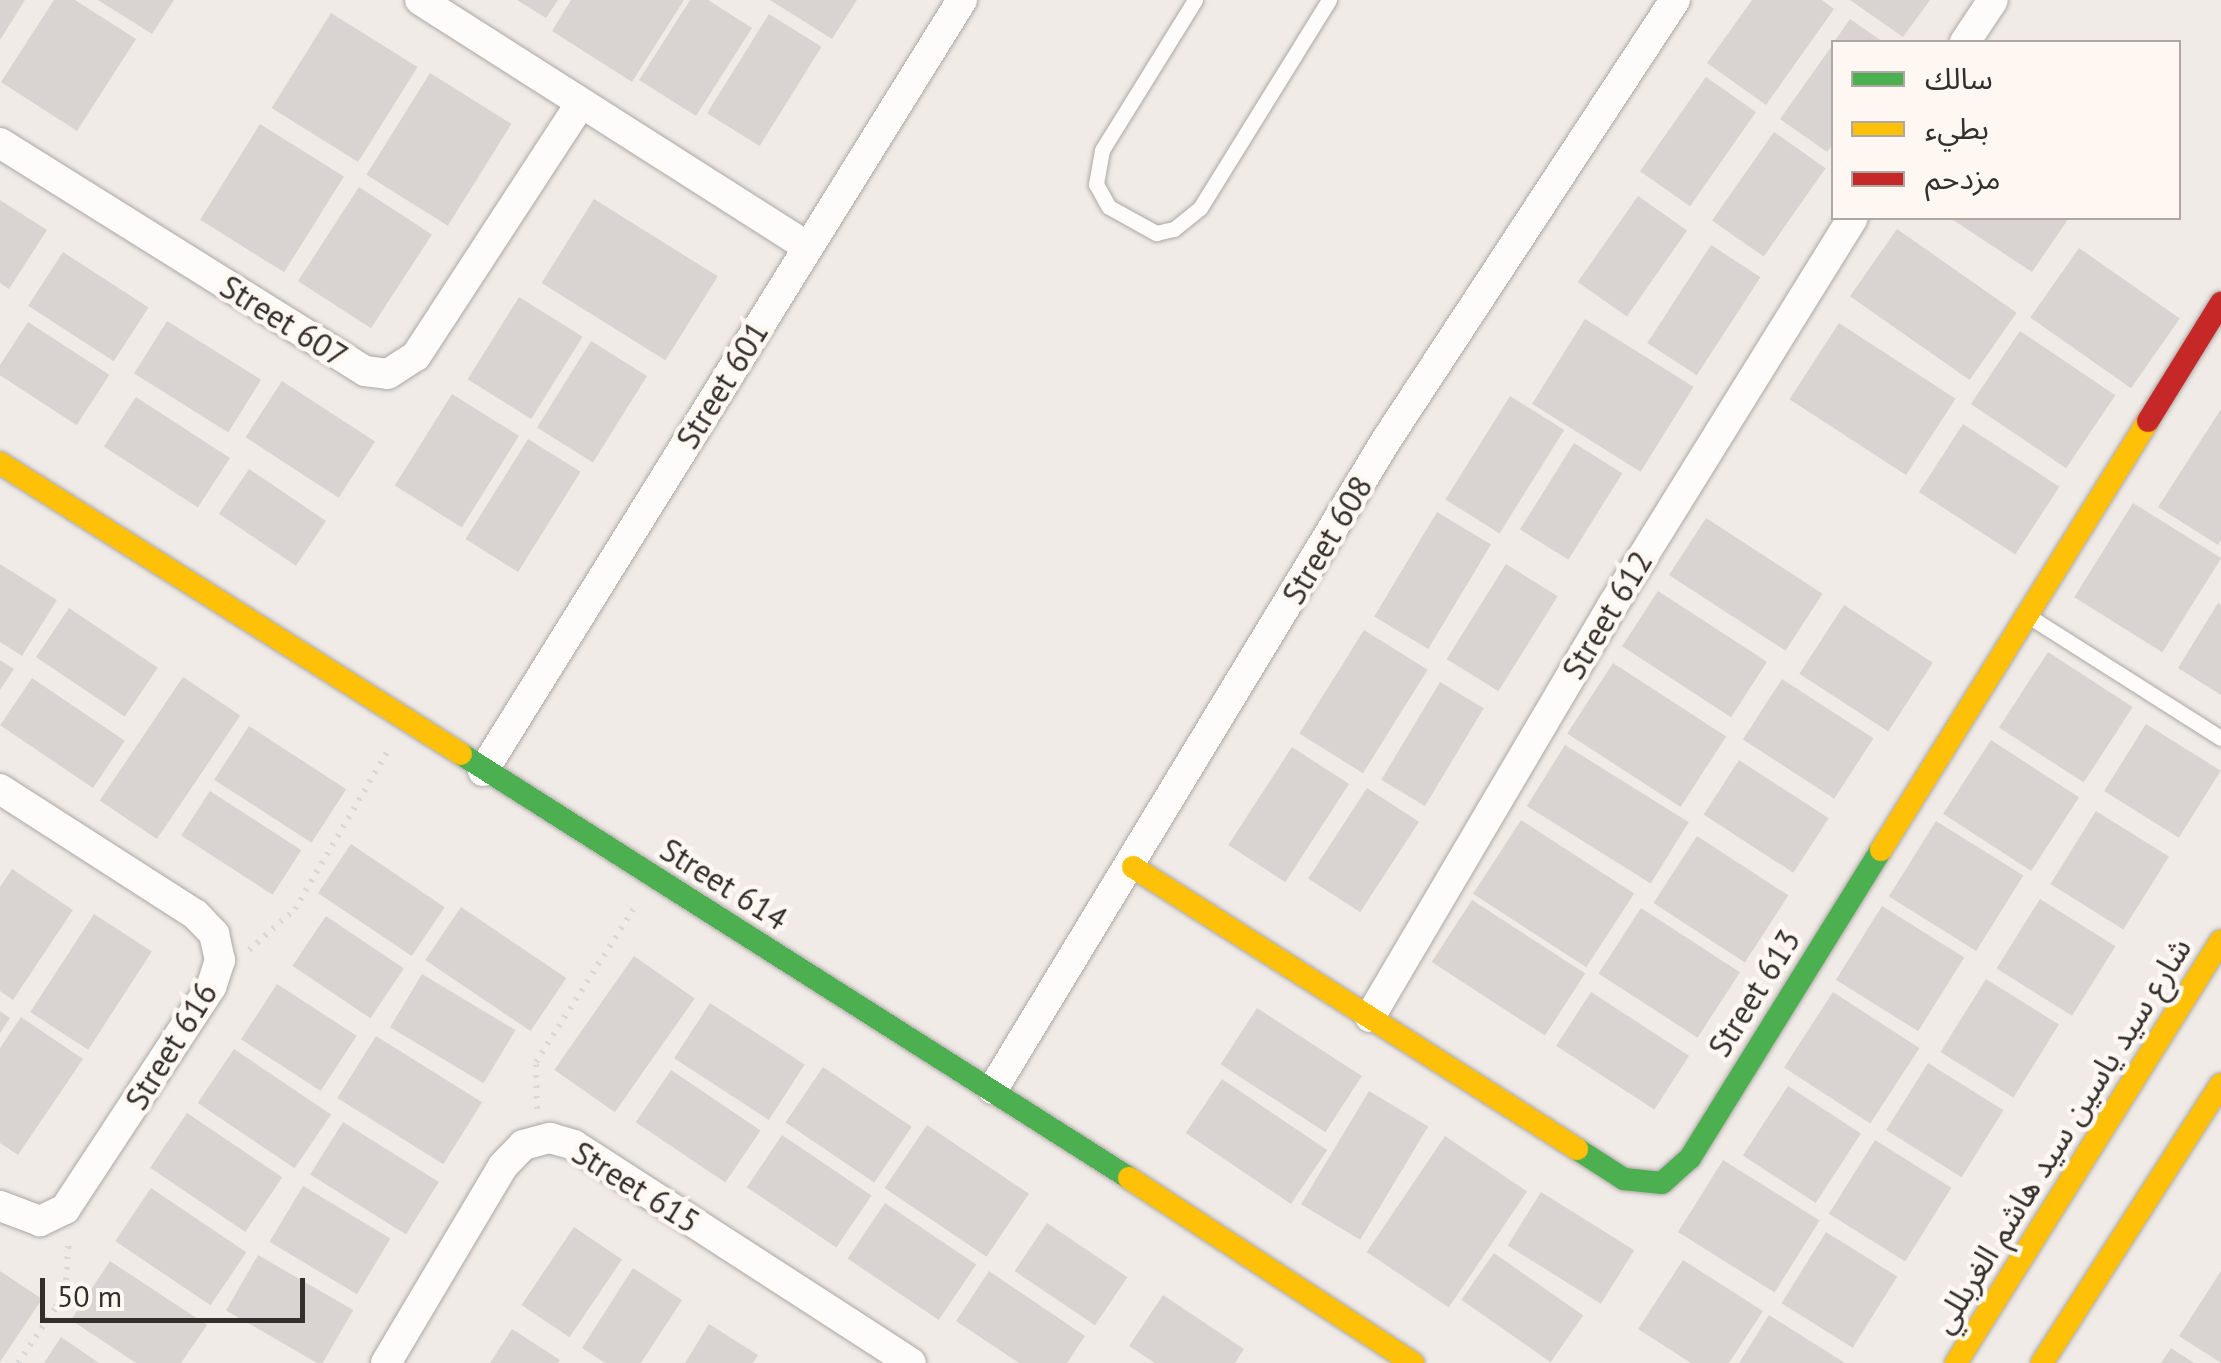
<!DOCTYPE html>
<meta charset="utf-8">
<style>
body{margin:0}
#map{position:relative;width:2221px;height:1363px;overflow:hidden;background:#f0ebe6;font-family:"PT Sans","Noto Sans Arabic",sans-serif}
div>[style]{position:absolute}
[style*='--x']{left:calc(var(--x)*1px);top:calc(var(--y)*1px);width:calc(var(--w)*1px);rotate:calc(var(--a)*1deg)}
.building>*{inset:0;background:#d9d4d2;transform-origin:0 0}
.path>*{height:6px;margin-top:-3px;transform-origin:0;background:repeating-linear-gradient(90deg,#dad8d7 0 2.5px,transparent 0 10.5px)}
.roads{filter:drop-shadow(0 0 2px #aca8a5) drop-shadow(0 0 2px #aca8a5)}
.lane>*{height:15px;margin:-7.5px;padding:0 7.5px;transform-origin:7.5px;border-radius:7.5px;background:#fdfcfb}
.street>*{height:30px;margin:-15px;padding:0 15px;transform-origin:15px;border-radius:15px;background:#fdfcfb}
.fast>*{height:22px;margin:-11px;padding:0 11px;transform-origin:11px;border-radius:11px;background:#4caf50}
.slow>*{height:22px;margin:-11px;padding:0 11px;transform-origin:11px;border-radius:11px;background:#ffc107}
.jam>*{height:22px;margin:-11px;padding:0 11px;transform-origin:11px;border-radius:11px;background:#c62828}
span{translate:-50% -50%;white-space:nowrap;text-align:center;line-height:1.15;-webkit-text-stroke:9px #fff8f2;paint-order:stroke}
.street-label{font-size:32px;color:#322f2c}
.legend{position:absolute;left:1831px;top:40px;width:350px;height:180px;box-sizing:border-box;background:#fff8f2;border:2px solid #ada8a3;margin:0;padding:12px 18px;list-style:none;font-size:30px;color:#322f2c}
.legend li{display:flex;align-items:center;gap:20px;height:50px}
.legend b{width:50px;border:2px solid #ada8a3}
.scale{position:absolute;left:40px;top:1278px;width:265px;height:45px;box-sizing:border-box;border:5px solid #322f2c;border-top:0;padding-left:12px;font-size:30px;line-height:35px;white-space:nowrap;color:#322f2c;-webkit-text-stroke:8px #fff8f2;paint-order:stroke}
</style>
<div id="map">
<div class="building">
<i style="clip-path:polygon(0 0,25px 0,0 40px)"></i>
<i style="clip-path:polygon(54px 0,75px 0,136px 39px,77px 131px,1px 82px)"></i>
<i style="clip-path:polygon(98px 0,174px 0,152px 34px)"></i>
<i style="clip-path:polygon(517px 0,558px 0,546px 18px)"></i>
<i style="clip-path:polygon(571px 0,684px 0,632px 82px,552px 31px)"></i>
<i style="clip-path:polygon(690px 0,708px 0,752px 28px,696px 116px,639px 80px)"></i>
<i style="clip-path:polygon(770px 0,857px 0,832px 39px)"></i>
<i style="clip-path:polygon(1752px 0,1822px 0,1834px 9px,1766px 105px,1707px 63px)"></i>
<i style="clip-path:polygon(1850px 0,1930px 0,1903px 37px)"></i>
<i style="left:331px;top:13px;width:102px;height:112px;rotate:32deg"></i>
<i style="left:769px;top:14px;width:62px;height:117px;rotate:32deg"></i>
<i style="clip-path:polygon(1850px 19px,1883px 42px,1834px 42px)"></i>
<i style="clip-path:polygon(1834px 43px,1834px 143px,1827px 152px,1780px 119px)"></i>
<i style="left:430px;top:73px;width:96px;height:120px;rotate:32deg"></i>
<i style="left:1706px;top:77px;width:61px;height:115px;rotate:35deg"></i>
<i style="left:260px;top:124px;width:99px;height:113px;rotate:32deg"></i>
<i style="left:1774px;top:132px;width:63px;height:108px;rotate:35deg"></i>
<i style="left:359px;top:187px;width:87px;height:112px;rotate:33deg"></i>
<i style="left:1638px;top:196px;width:60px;height:105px;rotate:35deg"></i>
<i style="left:594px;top:199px;width:146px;height:99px;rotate:32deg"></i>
<i style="clip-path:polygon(0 200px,47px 230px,9px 289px,0 283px)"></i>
<i style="clip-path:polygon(1950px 218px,2069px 218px,2032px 272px)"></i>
<i style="left:1897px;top:229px;width:146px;height:82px;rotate:35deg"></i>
<i style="left:1711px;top:245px;width:59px;height:117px;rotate:33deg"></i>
<i style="left:2079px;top:248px;width:123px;height:85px;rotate:35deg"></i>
<i style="left:63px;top:252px;width:102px;height:64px;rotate:33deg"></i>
<i style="left:519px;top:297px;width:75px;height:97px;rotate:32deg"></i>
<i style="left:1585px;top:319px;width:128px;height:100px;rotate:32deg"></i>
<i style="left:167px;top:321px;width:111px;height:62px;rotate:32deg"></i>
<i style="left:28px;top:322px;width:97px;height:60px;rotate:33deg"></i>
<i style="left:1839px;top:323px;width:139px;height:91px;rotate:33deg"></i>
<i style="left:2020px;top:331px;width:115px;height:88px;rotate:34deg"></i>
<i style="left:591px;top:341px;width:66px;height:102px;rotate:32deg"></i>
<i style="left:282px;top:381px;width:111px;height:67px;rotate:33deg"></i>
<i style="left:452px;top:394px;width:79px;height:108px;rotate:32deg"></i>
<i style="left:1510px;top:396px;width:64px;height:122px;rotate:32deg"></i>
<i style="left:136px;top:397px;width:112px;height:59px;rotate:33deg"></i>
<i style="clip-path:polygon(2221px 409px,2221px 540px,2218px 545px,2158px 507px)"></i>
<i style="left:1963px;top:424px;width:115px;height:81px;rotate:33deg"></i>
<i style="left:528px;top:439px;width:62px;height:118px;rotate:32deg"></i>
<i style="left:1574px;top:443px;width:57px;height:102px;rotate:32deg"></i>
<i style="left:249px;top:469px;width:93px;height:54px;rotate:34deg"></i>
<i style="left:2133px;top:503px;width:104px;height:111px;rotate:32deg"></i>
<i style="left:1437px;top:512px;width:63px;height:122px;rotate:31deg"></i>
<i style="left:1706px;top:518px;width:139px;height:68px;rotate:33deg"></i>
<i style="clip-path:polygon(0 564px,57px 600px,22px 656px,0 642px)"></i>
<i style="left:1506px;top:564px;width:61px;height:112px;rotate:32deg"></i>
<i style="left:1658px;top:591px;width:130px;height:66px;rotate:33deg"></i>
<i style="clip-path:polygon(2218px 603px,2221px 605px,2221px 695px,2178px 668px)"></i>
<i style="left:1844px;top:605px;width:106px;height:82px;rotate:33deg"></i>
<i style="left:69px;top:608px;width:107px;height:59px;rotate:34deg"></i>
<i style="left:1364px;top:630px;width:75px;height:122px;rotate:32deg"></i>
<i style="left:2048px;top:652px;width:101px;height:90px;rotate:33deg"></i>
<i style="clip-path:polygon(0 660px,14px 669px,0 690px)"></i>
<i style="left:1613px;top:663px;width:135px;height:84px;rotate:33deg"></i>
<i style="left:183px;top:677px;width:69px;height:149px;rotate:34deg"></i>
<i style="left:32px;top:678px;width:112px;height:57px;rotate:34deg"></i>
<i style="left:1782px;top:679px;width:109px;height:72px;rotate:33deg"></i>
<i style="left:1440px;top:682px;width:51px;height:114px;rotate:31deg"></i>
<i style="left:2146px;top:724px;width:88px;height:79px;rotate:32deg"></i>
<i style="left:249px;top:726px;width:116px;height:64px;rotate:33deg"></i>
<i style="left:1991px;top:740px;width:105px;height:88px;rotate:33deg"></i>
<i style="left:1565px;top:745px;width:146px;height:72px;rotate:32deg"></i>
<i style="left:1292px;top:747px;width:68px;height:117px;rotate:33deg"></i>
<i style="left:1739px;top:760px;width:107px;height:65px;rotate:33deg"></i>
<i style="left:1367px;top:788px;width:62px;height:108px;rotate:33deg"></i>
<i style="left:210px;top:791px;width:109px;height:53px;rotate:33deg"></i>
<i style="left:2096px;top:811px;width:86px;height:86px;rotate:32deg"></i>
<i style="left:1521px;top:820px;width:135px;height:88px;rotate:33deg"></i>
<i style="left:1936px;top:821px;width:103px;height:89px;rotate:32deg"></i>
<i style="left:1697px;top:836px;width:109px;height:80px;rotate:33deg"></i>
<i style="left:351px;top:844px;width:113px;height:59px;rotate:34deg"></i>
<i style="clip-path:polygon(12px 869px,73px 910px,13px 1000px,0 991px,0 887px)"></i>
<i style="left:2040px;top:899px;width:89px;height:82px;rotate:32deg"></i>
<i style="left:1472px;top:900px;width:135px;height:74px;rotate:33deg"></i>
<i style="left:1882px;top:906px;width:97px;height:87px;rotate:32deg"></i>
<i style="left:461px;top:907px;width:127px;height:64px;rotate:34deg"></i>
<i style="left:1641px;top:908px;width:118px;height:78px;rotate:33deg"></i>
<i style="left:94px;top:914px;width:69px;height:117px;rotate:33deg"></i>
<i style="left:326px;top:916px;width:94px;height:60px;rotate:34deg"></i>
<i style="left:634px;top:956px;width:74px;height:139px;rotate:35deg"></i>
<i style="left:422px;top:974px;width:109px;height:62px;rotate:31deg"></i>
<i style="left:1986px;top:979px;width:86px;height:86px;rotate:32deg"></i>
<i style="left:277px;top:984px;width:95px;height:66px;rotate:33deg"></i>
<i style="left:1591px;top:992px;width:117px;height:64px;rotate:33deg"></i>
<i style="left:1833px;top:992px;width:103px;height:90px;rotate:33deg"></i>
<i style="left:710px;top:1003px;width:113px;height:66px;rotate:33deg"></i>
<i style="left:1257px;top:1008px;width:125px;height:67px;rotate:33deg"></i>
<i style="clip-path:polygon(0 1011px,10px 1018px,0 1033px)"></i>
<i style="clip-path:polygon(21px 1017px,83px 1059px,18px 1155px,0 1143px,0 1048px)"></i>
<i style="left:376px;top:1036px;width:125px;height:73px;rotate:32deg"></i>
<i style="left:234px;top:1049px;width:117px;height:65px;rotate:34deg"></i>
<i style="left:1928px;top:1063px;width:89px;height:79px;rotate:32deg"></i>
<i style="left:823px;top:1067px;width:107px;height:67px;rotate:34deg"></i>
<i style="left:671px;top:1070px;width:108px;height:63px;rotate:34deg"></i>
<i style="left:1222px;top:1079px;width:127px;height:65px;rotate:34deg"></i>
<i style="left:1788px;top:1086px;width:87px;height:83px;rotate:33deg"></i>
<i style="left:1369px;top:1091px;width:69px;height:132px;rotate:31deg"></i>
<i style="left:187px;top:1113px;width:115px;height:66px;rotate:34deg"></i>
<i style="left:343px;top:1122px;width:113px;height:62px;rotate:32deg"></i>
<i style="left:927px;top:1125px;width:123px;height:76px;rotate:34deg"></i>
<i style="left:782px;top:1135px;width:108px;height:63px;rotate:34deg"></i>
<i style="left:1445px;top:1136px;width:99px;height:140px;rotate:34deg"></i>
<i style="left:1875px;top:1140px;width:90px;height:87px;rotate:32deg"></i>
<i style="left:1723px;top:1160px;width:114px;height:85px;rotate:32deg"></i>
<i style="left:303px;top:1186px;width:102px;height:65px;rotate:31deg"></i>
<i style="left:151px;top:1188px;width:115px;height:64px;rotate:34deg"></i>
<i style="left:1541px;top:1192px;width:110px;height:63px;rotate:32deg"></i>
<i style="left:885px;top:1203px;width:110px;height:67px;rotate:34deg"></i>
<i style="left:1047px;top:1223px;width:97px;height:58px;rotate:34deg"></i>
<i style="left:574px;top:1227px;width:58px;height:94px;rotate:34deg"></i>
<i style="left:1826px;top:1232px;width:84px;height:84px;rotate:32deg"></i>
<i style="left:1494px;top:1253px;width:109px;height:57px;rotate:35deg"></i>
<i style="left:258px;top:1255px;width:110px;height:64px;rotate:30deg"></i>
<i style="clip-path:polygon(1683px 1260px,1763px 1311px,1729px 1363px,1691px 1363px,1638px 1329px)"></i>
<i style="clip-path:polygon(110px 1261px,207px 1325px,181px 1363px,136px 1363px,71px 1320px)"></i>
<i style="clip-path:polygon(633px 1268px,682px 1300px,641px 1363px,605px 1363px,582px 1348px)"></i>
<i style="clip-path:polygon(0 1271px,42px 1299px,0 1362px)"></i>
<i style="clip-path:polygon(989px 1271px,1085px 1336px,1067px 1363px,1019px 1363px,956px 1321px)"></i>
<i style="clip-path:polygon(2221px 1271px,2221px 1363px,2179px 1336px)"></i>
<i style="clip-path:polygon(1163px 1295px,1244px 1349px,1235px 1363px,1155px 1363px,1129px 1346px)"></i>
<i style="clip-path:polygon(1769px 1315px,1845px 1363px,1739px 1363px)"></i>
<i style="clip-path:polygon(709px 1324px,758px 1355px,753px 1363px,685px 1363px)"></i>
<i style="clip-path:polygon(512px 1329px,560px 1360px,558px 1363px,490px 1363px)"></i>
<i style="clip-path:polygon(61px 1337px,99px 1363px,44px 1363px)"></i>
<i style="clip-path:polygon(2171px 1348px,2194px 1363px,2161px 1363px)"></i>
</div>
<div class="path">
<i style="--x:249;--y:950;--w:62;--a:-41.7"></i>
<i style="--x:295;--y:909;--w:186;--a:-59.6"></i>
<i style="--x:537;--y:1109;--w:47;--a:-91.2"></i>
<i style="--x:536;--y:1062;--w:186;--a:-57.5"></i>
<i style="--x:18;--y:1363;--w:68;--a:-55.8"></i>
<i style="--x:56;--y:1307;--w:29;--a:-70"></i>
<i style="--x:66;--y:1280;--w:40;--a:-85.7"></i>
</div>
<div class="roads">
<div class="lane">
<i style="--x:1195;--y:0;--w:176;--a:121.8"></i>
<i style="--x:1102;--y:150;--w:35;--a:100"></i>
<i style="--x:1096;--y:184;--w:26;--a:61"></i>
<i style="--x:1109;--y:207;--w:54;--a:29"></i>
<i style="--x:1156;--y:233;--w:18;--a:-13"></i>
<i style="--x:1174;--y:229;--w:33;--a:-39"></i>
<i style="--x:1200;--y:208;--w:245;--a:-58.2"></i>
<i style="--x:2030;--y:617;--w:226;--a:32.4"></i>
</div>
<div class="street">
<i style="--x:420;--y:0;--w:460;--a:32.5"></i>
<i style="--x:1965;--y:42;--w:50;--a:-56.3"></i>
<i style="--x:0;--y:143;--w:430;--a:32"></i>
<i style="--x:365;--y:371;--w:23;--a:7"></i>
<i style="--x:388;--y:374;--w:33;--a:-33"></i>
<i style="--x:416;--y:356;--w:302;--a:-56.9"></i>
<i style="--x:483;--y:771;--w:908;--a:-58.15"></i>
<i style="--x:0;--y:789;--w:232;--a:32.7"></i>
<i style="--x:195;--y:914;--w:28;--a:46"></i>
<i style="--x:214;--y:934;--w:27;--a:77"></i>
<i style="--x:220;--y:960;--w:28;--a:108"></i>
<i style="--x:211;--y:987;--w:266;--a:123.3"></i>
<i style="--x:65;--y:1209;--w:28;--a:154"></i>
<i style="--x:40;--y:1221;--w:43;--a:-159.4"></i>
<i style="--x:1370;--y:1017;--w:481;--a:-59.5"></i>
<i style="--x:1614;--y:603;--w:453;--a:-58.2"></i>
<i style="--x:993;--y:1089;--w:760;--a:-58.78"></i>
<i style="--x:1387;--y:439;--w:525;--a:-56.73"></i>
<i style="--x:386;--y:1363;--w:229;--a:-59.3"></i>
<i style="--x:503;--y:1166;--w:29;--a:-46"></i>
<i style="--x:523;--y:1145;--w:28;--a:-15"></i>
<i style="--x:550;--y:1138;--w:25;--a:16"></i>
<i style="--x:574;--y:1145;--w:401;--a:32.9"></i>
</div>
<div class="fast">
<i style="--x:461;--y:754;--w:791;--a:32.4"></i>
<i style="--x:1577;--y:1149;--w:56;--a:32.6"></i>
<i style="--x:1624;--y:1179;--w:38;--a:6"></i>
<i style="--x:1662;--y:1183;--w:38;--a:-42"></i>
<i style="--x:1690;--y:1158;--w:362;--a:-58.2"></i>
</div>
<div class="slow">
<i style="--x:0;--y:463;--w:545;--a:32.26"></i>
<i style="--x:1881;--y:850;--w:505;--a:-58.1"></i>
<i style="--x:1133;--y:867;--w:526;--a:32.42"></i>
<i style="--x:1129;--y:1178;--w:339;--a:33.1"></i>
<i style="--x:1956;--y:1363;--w:498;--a:-57.9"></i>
<i style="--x:2042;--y:1363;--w:331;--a:-57.3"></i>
</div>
<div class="jam">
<i style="--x:2148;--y:421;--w:139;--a:-58.3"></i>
</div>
</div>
<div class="street-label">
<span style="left:284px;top:321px;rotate:32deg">Street 607</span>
<span style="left:722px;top:385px;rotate:-58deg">Street 601</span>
<span style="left:1327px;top:540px;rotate:-59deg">Street 608</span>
<span style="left:1607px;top:615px;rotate:-59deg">Street 612</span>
<span style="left:724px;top:884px;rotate:32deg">Street 614</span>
<span style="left:1754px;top:993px;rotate:-58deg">Street 613</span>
<span style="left:171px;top:1046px;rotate:-58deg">Street 616</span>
<span style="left:2061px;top:1135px;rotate:-58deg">شارع سيد ياسين سيد هاشم الغربللي</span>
<span style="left:636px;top:1187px;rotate:32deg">Street 615</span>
</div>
<ul class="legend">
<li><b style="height:12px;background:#4caf50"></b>سالك</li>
<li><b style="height:12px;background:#ffc107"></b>بطيء</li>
<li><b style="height:12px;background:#c62828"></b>مزدحم</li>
</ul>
<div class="scale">50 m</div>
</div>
